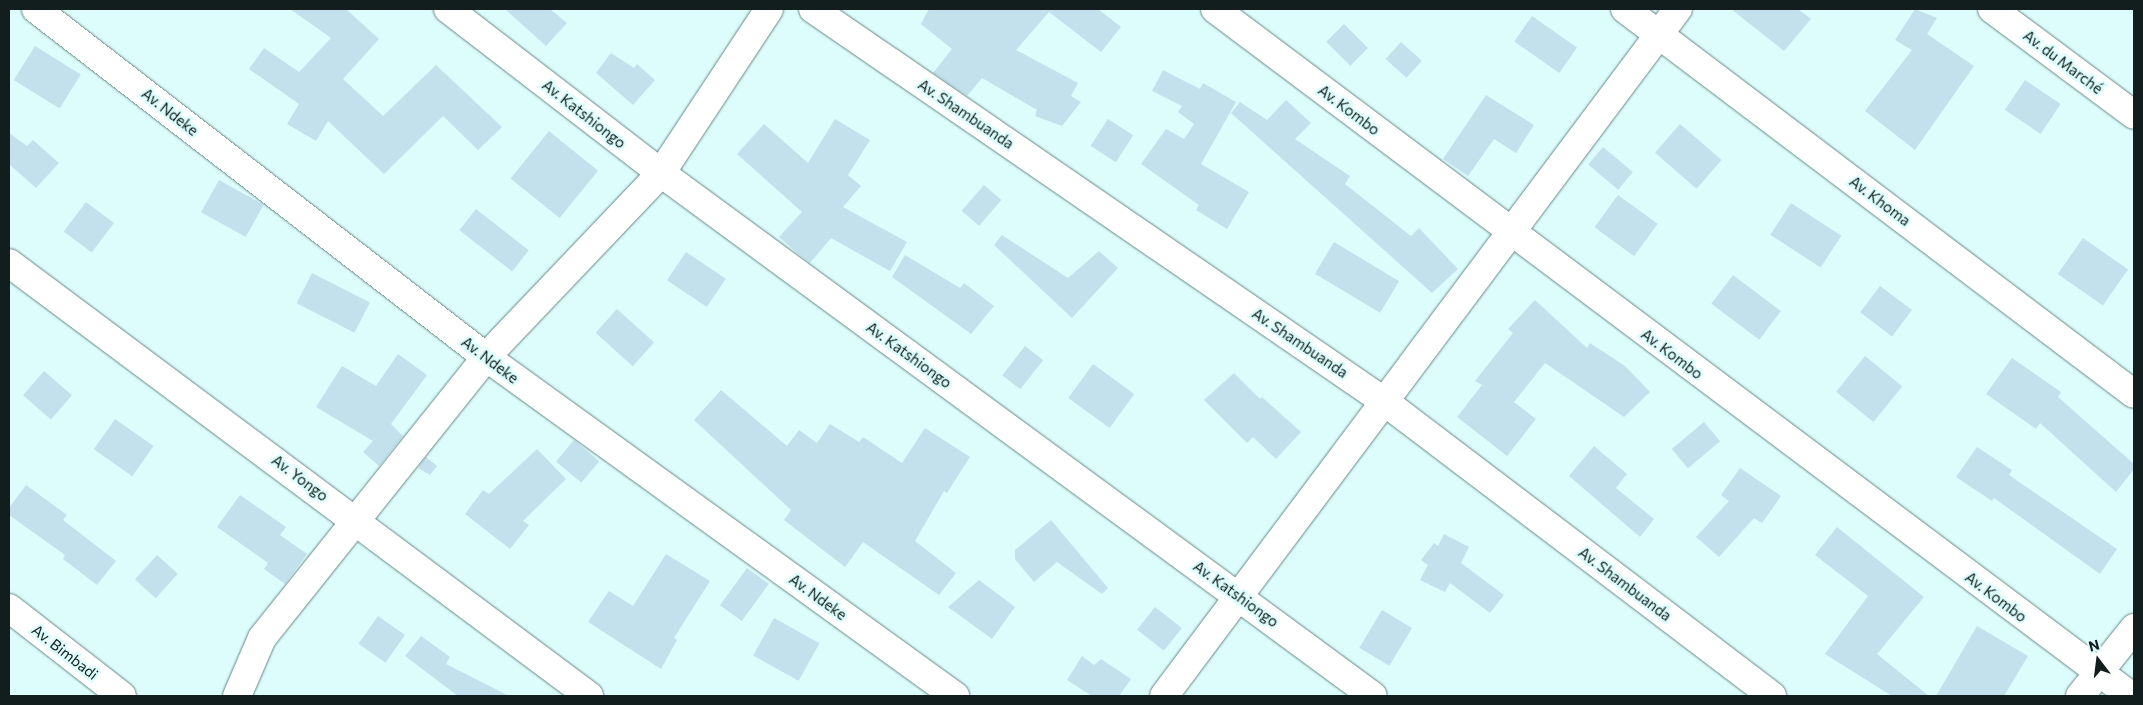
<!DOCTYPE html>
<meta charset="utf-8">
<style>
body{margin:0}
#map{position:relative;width:2143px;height:705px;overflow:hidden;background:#dcfdfc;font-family:Commissioner,sans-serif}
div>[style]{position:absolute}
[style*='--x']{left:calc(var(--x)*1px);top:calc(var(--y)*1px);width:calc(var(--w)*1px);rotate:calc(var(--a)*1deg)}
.building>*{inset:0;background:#c3e1ec;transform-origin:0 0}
.roads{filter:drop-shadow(0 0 1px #688685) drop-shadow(0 0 1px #688685)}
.minor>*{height:28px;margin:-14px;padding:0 14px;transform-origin:14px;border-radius:14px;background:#fff}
span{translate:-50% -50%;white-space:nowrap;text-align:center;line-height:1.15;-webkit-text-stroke:5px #dcfdfc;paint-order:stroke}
.street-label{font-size:15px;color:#111e1d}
.frame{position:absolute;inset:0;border:10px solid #111e1d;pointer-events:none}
.north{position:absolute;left:2073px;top:635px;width:50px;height:50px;-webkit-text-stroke:4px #dcfdfc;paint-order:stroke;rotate:345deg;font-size:14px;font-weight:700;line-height:20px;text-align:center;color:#111e1d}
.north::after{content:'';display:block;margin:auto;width:18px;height:22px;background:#111e1d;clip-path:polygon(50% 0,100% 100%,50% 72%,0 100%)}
</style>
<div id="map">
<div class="building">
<i style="clip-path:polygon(290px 9px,346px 9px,379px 39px,343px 79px,383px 116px,436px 65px,502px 127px,478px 150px,443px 116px,384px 174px,328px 121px,316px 141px,287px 124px,299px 104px,249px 69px,264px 48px,299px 72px,331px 38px)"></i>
<i style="clip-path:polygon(505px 9px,550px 9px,567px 23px,546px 46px)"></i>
<i style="clip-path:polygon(929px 9px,1098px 9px,1121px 27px,1101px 52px,1049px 12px,1016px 50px,1078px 83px,1071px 96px,1081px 102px,1062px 126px,1035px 116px,1037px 110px,982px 78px,967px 96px,933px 73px,952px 49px,921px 24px)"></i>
<i style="clip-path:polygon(1731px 9px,1798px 9px,1811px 19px,1784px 51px)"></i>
<i style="clip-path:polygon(1915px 9px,1937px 18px,1927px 34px,1974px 66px,1915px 150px,1865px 111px,1912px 50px,1895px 40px)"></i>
<i style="left:1532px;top:16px;width:55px;height:31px;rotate:35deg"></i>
<i style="left:1344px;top:24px;width:34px;height:25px;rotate:45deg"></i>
<i style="left:1401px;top:42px;width:28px;height:23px;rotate:42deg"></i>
<i style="left:35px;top:46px;width:54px;height:40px;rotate:32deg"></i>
<i style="clip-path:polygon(611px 53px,634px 68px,637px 64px,655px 80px,633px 105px,596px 73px)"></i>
<i style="clip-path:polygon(1163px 70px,1200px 89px,1203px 83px,1236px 102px,1201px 164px,1249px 192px,1227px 229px,1196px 210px,1199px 205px,1141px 164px,1166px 129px,1184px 139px,1194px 124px,1178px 112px,1182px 106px,1152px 91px)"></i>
<i style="left:2025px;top:80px;width:43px;height:36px;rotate:34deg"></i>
<i style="clip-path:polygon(1486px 95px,1534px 125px,1516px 153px,1494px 139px,1468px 176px,1443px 159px)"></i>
<i style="clip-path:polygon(1286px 100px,1311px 123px,1295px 139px,1350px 176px,1345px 184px,1411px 236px,1419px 228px,1458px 269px,1432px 293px,1231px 113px,1240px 102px,1267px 120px)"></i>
<i style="clip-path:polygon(835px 119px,870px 140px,848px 175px,861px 186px,843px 207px,907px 242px,890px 271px,831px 238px,810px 263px,796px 252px,779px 237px,802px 212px,737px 154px,764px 124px,808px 163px)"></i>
<i style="left:1108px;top:119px;width:30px;height:32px;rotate:33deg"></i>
<i style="left:1680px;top:124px;width:55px;height:38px;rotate:41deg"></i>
<i style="left:549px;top:131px;width:63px;height:61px;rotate:39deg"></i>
<i style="clip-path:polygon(9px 133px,27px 146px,33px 140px,59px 163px,36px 188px,9px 164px)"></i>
<i style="left:1603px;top:147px;width:39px;height:23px;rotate:40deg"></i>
<i style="left:219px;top:180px;width:51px;height:37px;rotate:29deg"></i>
<i style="left:984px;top:185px;width:23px;height:34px;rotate:41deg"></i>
<i style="left:1618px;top:195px;width:49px;height:40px;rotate:36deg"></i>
<i style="left:86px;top:202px;width:35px;height:37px;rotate:37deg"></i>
<i style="left:1791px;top:203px;width:60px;height:38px;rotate:33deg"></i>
<i style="left:476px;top:209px;width:67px;height:27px;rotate:38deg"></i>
<i style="clip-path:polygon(1002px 235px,1068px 278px,1099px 251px,1118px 268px,1072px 318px,994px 245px)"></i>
<i style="left:2083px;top:238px;width:55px;height:44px;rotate:35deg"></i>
<i style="left:1334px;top:242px;width:76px;height:37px;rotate:31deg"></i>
<i style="left:686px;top:252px;width:48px;height:34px;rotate:34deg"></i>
<i style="clip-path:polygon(905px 255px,960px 288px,964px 283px,994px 306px,971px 334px,892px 277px)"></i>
<i style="left:312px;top:273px;width:65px;height:34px;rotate:27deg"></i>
<i style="left:1733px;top:275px;width:60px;height:36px;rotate:37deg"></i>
<i style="left:1880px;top:286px;width:40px;height:33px;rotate:37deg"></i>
<i style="clip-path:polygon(1535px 300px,1587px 348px,1590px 343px,1625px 366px,1650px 392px,1624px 417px,1545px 363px,1514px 402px,1536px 419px,1507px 456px,1457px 417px,1482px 385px,1475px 381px,1513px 333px,1508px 329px)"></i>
<i style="left:617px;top:309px;width:50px;height:32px;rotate:42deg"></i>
<i style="left:1025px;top:346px;width:23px;height:37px;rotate:38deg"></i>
<i style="clip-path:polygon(398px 354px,427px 375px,391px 424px,403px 436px,379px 466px,363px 452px,373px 441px,316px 407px,342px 366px,376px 386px)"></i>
<i style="left:1865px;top:356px;width:48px;height:46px;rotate:39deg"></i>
<i style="clip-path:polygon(2012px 358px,2061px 392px,2058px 397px,2134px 464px,2134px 469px,2116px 492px,2040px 423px,2036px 429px,1986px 394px)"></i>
<i style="left:1093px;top:364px;width:51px;height:42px;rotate:36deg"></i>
<i style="left:44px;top:371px;width:37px;height:32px;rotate:41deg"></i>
<i style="clip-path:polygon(1234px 373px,1260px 399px,1262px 397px,1301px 432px,1276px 459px,1253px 437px,1247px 443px,1204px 400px)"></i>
<i style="clip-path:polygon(721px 390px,787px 446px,799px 430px,817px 443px,830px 424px,859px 442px,863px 437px,902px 463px,925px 428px,970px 457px,947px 493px,944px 491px,915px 541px,956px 573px,939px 595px,863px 542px,845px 567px,784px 520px,791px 510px,694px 420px)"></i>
<i style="left:115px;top:419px;width:47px;height:37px;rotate:35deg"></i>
<i style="left:1704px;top:422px;width:25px;height:42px;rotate:50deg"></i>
<i style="left:574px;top:440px;width:33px;height:28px;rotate:40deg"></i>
<i style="clip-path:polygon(1594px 446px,1627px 474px,1616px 488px,1654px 519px,1640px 537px,1569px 476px)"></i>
<i style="clip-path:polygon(1977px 447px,2012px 470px,2009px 475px,2117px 549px,2100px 574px,1994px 498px,1992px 501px,1956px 477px)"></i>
<i style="clip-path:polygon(537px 449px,566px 479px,523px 521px,529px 525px,510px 549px,465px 514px,483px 490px,489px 494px)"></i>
<i style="clip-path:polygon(426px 457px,437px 466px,430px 475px,418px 468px)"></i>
<i style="clip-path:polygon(1740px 468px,1781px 496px,1762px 523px,1754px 518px,1719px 557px,1696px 537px,1729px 501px,1721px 495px)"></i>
<i style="clip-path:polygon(26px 485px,67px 515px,63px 520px,116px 561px,97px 585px,63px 559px,65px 555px,9px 515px,9px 508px)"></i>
<i style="clip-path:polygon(240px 495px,286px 527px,280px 535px,307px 554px,285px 584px,264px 569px,268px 563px,217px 527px)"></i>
<i style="clip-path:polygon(1051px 520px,1108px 588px,1102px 594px,1057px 562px,1034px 582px,1015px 559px,1015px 550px)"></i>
<i style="clip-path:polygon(1837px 527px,1924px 597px,1877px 654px,1929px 696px,1892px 696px,1825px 654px,1868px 596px,1815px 555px)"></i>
<i style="clip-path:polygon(1444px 534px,1469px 547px,1461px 563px,1504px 595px,1490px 613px,1450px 583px,1445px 592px,1420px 580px,1428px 565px,1421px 560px,1434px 543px,1438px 546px)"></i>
<i style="clip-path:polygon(666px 554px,710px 581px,674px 638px,677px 640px,661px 669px,588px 622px,609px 591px,633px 606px)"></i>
<i style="left:157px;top:555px;width:28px;height:33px;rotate:42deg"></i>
<i style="left:747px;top:568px;width:27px;height:46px;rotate:36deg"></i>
<i style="clip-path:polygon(979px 580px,1015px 607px,992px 639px,948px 607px)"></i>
<i style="left:1155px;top:607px;width:34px;height:29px;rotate:38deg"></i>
<i style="left:1382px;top:610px;width:35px;height:44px;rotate:31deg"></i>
<i style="left:378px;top:616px;width:33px;height:34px;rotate:35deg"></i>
<i style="left:774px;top:618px;width:52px;height:43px;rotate:29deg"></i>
<i style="clip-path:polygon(1977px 626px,2028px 656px,2004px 696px,1936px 696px)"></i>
<i style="clip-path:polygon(421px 636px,450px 657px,446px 664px,509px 696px,458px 696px,405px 656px)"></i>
<i style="clip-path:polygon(1082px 656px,1094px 665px,1101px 659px,1131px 679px,1119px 696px,1092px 696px,1067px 680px)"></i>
</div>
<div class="roads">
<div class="minor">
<i style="--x:36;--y:9;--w:569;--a:37.72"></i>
<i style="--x:486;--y:357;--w:579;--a:35.86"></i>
<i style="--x:448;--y:9;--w:269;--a:37.6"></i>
<i style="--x:661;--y:173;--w:883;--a:36.3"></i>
<i style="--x:813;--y:9;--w:694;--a:34.49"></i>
<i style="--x:1385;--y:402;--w:486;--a:37.2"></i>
<i style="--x:1215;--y:9;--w:1145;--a:36.87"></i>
<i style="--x:1625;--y:9;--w:638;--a:37.1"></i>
<i style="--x:1992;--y:9;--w:177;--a:36.7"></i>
<i style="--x:9;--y:263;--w:724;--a:36.74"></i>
<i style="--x:9;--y:608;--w:143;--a:37.9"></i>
<i style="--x:237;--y:696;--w:63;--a:-66.7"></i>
<i style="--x:262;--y:638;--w:359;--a:-51.4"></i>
<i style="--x:486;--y:357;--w:254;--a:-46.4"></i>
<i style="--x:661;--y:173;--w:196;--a:-56.6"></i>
<i style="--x:1164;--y:696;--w:858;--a:-53.2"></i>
<i style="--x:2080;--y:696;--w:87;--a:-51.5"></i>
</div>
</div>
<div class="street-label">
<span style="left:2063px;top:62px;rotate:37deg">Av. du Marché</span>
<span style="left:1349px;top:110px;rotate:37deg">Av. Kombo</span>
<span style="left:170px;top:112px;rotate:38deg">Av. Ndeke</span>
<span style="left:584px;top:114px;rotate:38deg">Av. Katshiongo</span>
<span style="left:966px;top:114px;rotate:34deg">Av. Shambuanda</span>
<span style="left:1880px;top:201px;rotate:37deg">Av. Khoma</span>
<span style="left:1300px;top:343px;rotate:34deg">Av. Shambuanda</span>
<span style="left:1672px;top:354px;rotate:37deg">Av. Kombo</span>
<span style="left:909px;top:355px;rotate:36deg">Av. Katshiongo</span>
<span style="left:490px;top:360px;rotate:37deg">Av. Ndeke</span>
<span style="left:300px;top:478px;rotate:37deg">Av. Yongo</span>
<span style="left:1625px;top:584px;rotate:37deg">Av. Shambuanda</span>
<span style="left:1236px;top:594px;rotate:36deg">Av. Katshiongo</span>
<span style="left:818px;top:597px;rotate:36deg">Av. Ndeke</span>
<span style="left:1996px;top:597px;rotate:37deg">Av. Kombo</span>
<span style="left:65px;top:652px;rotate:38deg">Av. Bimbadi</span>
</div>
<div class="frame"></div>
<div class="north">N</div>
</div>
